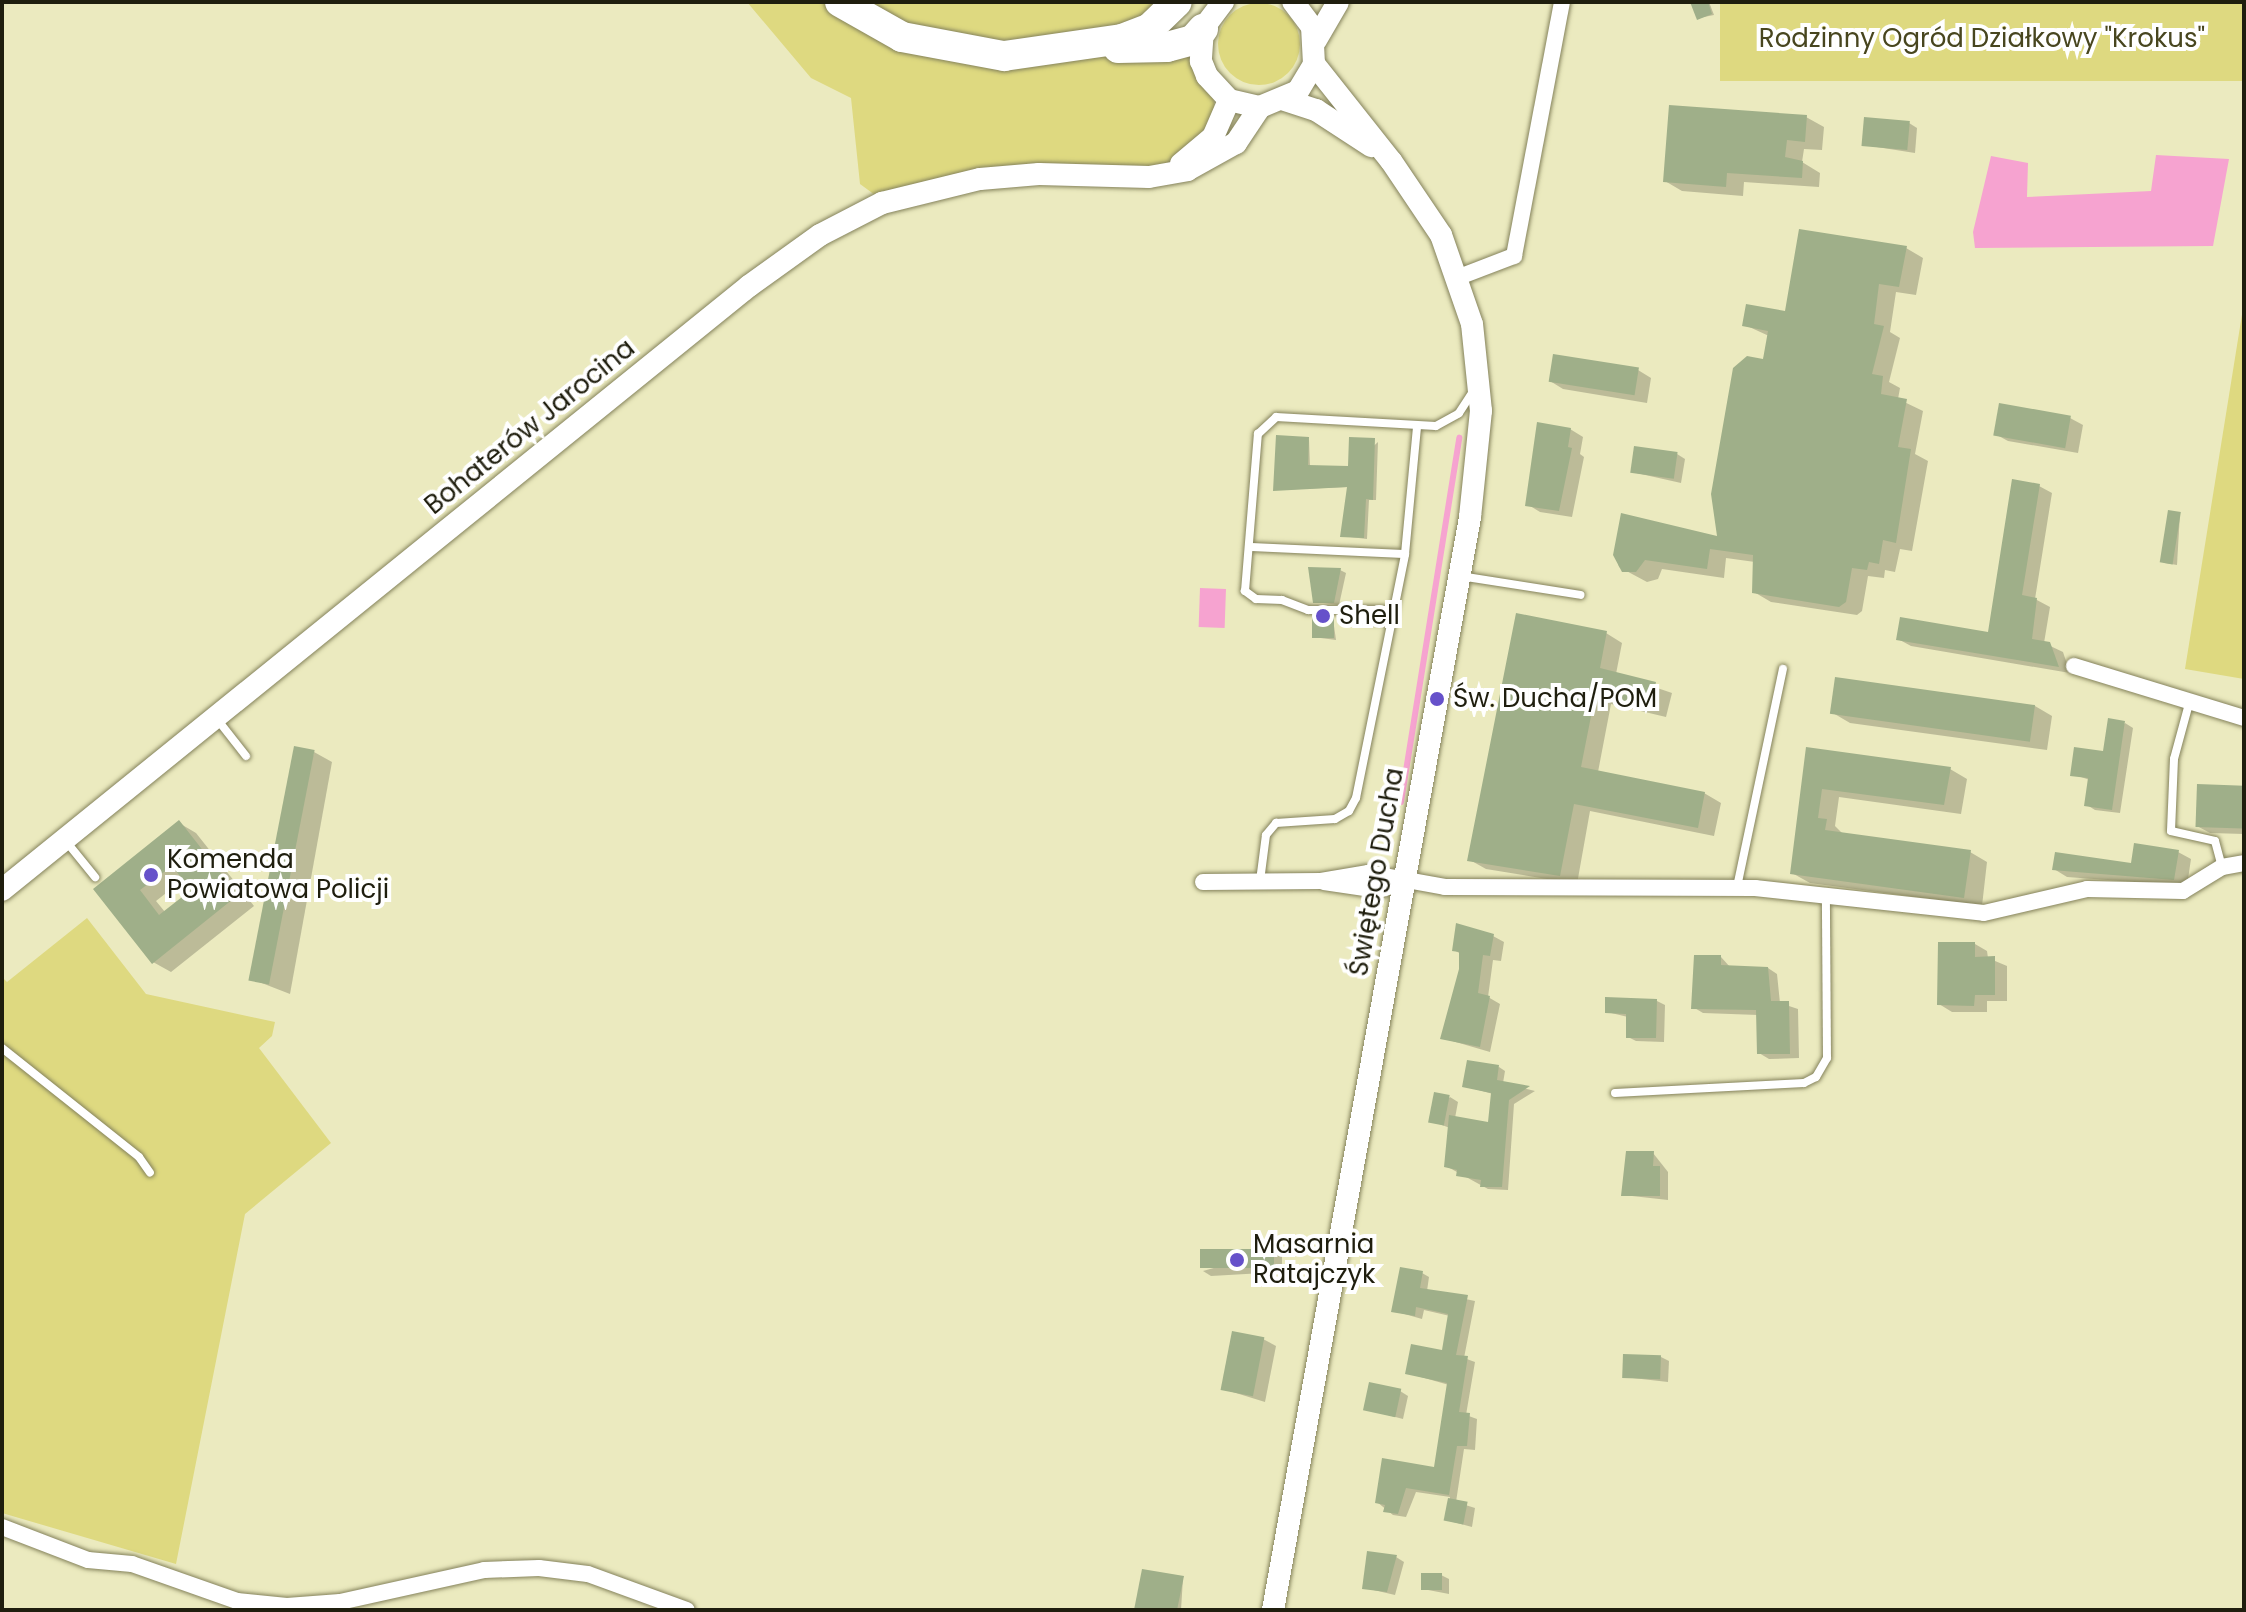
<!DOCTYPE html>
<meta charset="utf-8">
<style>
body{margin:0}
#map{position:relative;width:2246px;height:1612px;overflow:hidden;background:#ebeabf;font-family:Poppins,sans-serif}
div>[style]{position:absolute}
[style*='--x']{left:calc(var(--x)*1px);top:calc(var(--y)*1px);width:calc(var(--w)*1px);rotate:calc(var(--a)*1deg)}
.green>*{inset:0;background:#ded980;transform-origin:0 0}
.round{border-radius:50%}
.water>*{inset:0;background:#f6a3d0;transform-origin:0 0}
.shadow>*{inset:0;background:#0003}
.stream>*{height:6px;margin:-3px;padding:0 3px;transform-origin:3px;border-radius:3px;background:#f6a3d0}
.building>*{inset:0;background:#9faf89;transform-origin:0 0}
.roads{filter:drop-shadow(0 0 2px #84825b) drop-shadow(0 0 2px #84825b)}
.lane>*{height:8px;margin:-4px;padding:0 4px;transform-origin:4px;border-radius:4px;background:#fff}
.street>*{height:16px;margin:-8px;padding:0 8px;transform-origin:8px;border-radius:8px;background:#fff}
.secondary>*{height:22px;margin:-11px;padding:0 11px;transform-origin:11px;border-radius:11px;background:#fff}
.highway>*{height:30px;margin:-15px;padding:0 15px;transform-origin:15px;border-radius:15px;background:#fff}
.dots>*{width:22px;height:22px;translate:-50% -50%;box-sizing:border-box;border:4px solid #fff;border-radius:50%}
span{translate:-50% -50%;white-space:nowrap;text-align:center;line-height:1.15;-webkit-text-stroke:8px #fff;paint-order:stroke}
.park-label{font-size:26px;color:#48461f}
.street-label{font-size:26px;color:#1f1e0e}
.poi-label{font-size:26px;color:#1f1e0e}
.left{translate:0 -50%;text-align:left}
.frame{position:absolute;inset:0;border:4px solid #1f1e0e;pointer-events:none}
</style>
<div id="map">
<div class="green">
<i style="clip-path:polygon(747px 2px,826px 2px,907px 51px,972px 64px,1188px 51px,1213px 94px,1216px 122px,1176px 161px,1158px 167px,1016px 165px,875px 195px,860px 184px,851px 98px,811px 78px)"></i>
<i style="clip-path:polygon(860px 2px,1168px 2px,1151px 22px,1055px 37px,989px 41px,924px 32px)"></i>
<i style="left:1720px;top:2px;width:524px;height:79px"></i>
<i class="round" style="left:1218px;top:3px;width:82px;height:82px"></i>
<i style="clip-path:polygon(2244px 302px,2244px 679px,2185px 669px)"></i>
<i style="clip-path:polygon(87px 918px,146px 994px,275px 1022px,272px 1036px,259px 1048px,331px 1143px,245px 1214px,176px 1564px,2px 1513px,2px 977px,7px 982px)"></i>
</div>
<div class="water">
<i style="clip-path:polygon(2156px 155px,2229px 159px,2213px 246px,1975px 248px,1973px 232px,1991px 156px,2028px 163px,2027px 197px,2151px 191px)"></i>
<i style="left:1200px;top:588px;width:26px;height:39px;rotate:2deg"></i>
</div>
<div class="shadow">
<i style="clip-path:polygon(1692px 2px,1709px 2px,1714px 15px,1699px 18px)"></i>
<i style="clip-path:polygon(1806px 117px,1824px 127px,1822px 150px,1804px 149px,1802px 162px,1820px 173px,1819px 187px,1744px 182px,1743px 196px,1682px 191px,1665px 181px)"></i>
<i style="clip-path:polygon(1909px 123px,1917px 128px,1915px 153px,1864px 145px)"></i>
<i style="clip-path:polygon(1906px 248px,1923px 258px,1916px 295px,1896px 292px,1890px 332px,1900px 338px,1889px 382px,1900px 388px,1898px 399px,1923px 411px,1915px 454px,1928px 461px,1912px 551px,1900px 549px,1895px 572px,1885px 570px,1884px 578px,1868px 576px,1862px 611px,1857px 615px,1771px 602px,1754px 592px,1755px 562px,1726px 558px,1724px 578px,1662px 569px,1658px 579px,1647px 582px,1619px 567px,1616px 555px,1720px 539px,1769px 336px,1745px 325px,1787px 313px)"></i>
<i style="clip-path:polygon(1638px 370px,1651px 378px,1647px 403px,1563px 389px,1550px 381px)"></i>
<i style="clip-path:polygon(2070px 418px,2083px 425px,2078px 453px,2008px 441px,1995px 434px)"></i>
<i style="clip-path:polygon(1570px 429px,1583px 437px,1580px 454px,1584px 457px,1572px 517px,1540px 512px,1527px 504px)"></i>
<i style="clip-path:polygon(1309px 439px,1310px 467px,1350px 468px,1378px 442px,1376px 500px,1369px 500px,1367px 539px,1342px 536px,1349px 487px,1275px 490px)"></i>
<i style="clip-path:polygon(1677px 454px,1685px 459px,1681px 483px,1632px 472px)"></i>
<i style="clip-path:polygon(2039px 486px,2052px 493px,2035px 599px,2050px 607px,2044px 643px,2063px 652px,2070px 673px,1911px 646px,1898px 639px,1990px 634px)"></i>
<i style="clip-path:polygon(2180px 513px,2177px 565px,2165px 563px,2162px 561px)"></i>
<i style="clip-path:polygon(1340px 570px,1346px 573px,1339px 605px,1315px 602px)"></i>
<i style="clip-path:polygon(1333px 619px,1336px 640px,1313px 637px)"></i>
<i style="clip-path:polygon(1606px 633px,1622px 643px,1616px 674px,1672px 693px,1666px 717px,1611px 704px,1598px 772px,1704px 793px,1721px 803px,1714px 836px,1590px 811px,1577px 884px,1486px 869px,1470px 860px)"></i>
<i style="clip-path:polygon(1837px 679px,2035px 706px,2052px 716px,2047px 750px,1850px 723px,1833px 713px)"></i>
<i style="clip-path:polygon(2125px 723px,2133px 728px,2120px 813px,2095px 810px,2087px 805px,2090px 780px,2072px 774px,2104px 753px)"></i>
<i style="clip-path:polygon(1808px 749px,1950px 769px,1967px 779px,1961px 814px,1839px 797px,1835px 826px,1843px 834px,1970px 852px,1987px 862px,1982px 906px,1810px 883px,1792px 873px)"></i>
<i style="clip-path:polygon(314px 752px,332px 762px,290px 994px,254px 980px)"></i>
<i style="clip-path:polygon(2244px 788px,2244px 834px,2210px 833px,2197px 826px)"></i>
<i style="clip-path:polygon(evenodd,179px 823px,196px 833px,254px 906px,171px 972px,153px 962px,95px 889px,179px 823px,184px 879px,193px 890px,165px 912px,156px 901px,184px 879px)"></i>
<i style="clip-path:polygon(2178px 852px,2191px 859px,2187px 886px,2067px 877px,2054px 869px,2132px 865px)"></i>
<i style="clip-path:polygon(1493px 936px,1504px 942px,1501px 961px,1493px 960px,1488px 997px,1500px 1004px,1490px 1052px,1442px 1038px,1461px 969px,1461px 954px,1454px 950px)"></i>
<i style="clip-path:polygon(1975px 944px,1987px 951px,1988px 958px,2007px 966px,2007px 1001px,1987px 1001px,1987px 1012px,1952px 1012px,1939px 1004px)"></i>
<i style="clip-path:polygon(1721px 957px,1730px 967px,1768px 968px,1777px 974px,1780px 1003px,1798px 1009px,1799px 1058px,1769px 1059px,1759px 1053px,1758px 1015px,1703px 1013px,1693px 1007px)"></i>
<i style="clip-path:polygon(1657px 1001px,1665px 1005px,1664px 1042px,1636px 1041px,1628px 1037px,1628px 1017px,1607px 1012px)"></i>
<i style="clip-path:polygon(1499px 1067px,1505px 1071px,1503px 1083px,1535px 1091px,1514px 1104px,1508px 1190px,1488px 1189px,1446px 1166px,1450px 1128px,1431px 1121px,1450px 1097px,1458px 1102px,1455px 1118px,1490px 1124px,1493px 1094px,1464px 1086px)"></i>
<i style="clip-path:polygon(1653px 1153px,1668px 1172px,1668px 1200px,1623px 1195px)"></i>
<i style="clip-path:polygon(1274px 1251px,1282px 1256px,1282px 1272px,1211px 1276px,1203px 1271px)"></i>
<i style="clip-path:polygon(1422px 1273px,1429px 1277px,1427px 1291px,1475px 1301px,1464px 1358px,1475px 1362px,1466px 1415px,1477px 1419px,1475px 1450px,1464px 1449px,1456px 1502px,1475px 1508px,1472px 1527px,1446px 1520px,1450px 1497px,1416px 1492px,1406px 1517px,1393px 1515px,1377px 1502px,1436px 1470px,1449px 1385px,1407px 1373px,1443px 1352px,1450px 1316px,1424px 1310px,1422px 1319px,1394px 1311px)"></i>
<i style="clip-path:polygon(1263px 1339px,1276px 1346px,1265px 1402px,1223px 1389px)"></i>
<i style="clip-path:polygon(1661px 1357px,1669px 1361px,1668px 1382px,1624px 1377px)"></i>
<i style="clip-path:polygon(1400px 1391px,1408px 1396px,1403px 1419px,1365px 1409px)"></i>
<i style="clip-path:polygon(1396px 1557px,1404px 1562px,1395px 1595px,1365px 1588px)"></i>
<i style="clip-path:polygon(1441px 1575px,1449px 1579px,1449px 1594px,1423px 1589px)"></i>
<i style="clip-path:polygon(1183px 1578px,1181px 1610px,1136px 1610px)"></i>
</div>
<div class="stream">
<i style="--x:1401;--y:802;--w:369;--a:-80.9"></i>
</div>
<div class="building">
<i style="clip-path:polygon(1690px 2px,1708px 2px,1712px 14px,1697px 20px)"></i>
<i style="clip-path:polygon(1669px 105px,1807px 115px,1805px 142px,1787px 140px,1785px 157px,1803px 161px,1802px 178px,1727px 173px,1726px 187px,1663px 182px)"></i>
<i style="left:1864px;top:117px;width:46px;height:29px;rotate:5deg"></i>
<i style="clip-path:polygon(1799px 229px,1907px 246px,1899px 287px,1879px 284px,1874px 324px,1884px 326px,1872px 374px,1883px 376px,1881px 394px,1907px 399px,1898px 447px,1911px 449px,1896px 543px,1883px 540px,1879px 564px,1869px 562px,1867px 570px,1852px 568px,1846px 602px,1839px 607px,1752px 593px,1753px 555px,1710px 549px,1707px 569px,1645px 560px,1636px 572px,1622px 572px,1613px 555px,1621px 513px,1717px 536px,1711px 494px,1733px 368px,1747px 356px,1763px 359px,1768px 331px,1742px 326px,1746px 304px,1785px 311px)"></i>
<i style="left:1553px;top:354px;width:87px;height:28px;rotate:9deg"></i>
<i style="left:1999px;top:403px;width:73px;height:33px;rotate:10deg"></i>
<i style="clip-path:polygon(1537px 422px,1571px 428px,1568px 447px,1572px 448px,1559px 511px,1525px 506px)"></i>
<i style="clip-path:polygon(1276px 435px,1309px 437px,1308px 465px,1348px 466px,1349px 437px,1375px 438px,1373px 500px,1366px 499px,1364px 538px,1340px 537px,1347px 487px,1273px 491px)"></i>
<i style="left:1634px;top:446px;width:44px;height:27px;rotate:8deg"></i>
<i style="clip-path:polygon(2012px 479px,2040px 484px,2022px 595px,2037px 598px,2032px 639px,2050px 642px,2059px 667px,1896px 640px,1900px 617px,1988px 632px)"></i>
<i style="left:2168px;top:510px;width:13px;height:53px;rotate:9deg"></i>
<i style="clip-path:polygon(1308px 567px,1341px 568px,1334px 603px,1313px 603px)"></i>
<i style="clip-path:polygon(1516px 613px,1607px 631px,1600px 668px,1656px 682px,1650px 709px,1595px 696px,1581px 767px,1705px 792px,1698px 828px,1574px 804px,1560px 876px,1467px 861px)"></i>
<i style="left:1312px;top:617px;width:22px;height:21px"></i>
<i style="left:1835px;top:677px;width:202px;height:37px;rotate:8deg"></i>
<i style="clip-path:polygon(2108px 718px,2125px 721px,2112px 810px,2084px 806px,2088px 778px,2070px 776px,2074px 747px,2103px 751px)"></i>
<i style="left:294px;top:746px;width:21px;height:239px;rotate:11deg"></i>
<i style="clip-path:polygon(1806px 747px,1951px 767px,1944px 805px,1822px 789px,1818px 818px,1827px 819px,1825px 830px,1971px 850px,1964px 898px,1790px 874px)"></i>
<i style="left:2197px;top:784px;width:47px;height:43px;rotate:2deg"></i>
<i style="clip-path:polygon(evenodd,179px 820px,238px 895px,152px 964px,93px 889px,179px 820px,172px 866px,191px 890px,159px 915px,140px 890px,172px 866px)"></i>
<i style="clip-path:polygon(2134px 843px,2179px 850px,2174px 880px,2052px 870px,2055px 852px,2131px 863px)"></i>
<i style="clip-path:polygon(1456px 923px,1494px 934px,1490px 956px,1483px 955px,1478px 993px,1490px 996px,1480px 1047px,1440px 1039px,1459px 969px,1459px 952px,1452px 951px)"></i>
<i style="clip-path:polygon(1938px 942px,1975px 942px,1975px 957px,1995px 956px,1995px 995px,1975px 995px,1974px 1006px,1937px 1005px)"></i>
<i style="clip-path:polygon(1694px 955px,1721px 955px,1721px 965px,1768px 967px,1771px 1001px,1789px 1001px,1790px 1054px,1757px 1054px,1756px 1010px,1691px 1009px)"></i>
<i style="clip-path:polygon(1605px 997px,1657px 999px,1656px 1038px,1626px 1038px,1626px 1014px,1605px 1013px)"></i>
<i style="clip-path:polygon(1467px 1060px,1499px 1065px,1497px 1080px,1530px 1086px,1509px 1100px,1502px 1187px,1480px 1187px,1481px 1180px,1456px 1176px,1457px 1170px,1444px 1167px,1449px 1115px,1488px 1122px,1491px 1093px,1462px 1087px)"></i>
<i style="left:1434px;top:1092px;width:16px;height:31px;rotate:11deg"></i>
<i style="clip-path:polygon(1626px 1151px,1654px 1151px,1653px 1166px,1660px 1166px,1660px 1196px,1621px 1196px)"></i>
<i style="left:1274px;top:1249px;width:19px;height:74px;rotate:90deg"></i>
<i style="clip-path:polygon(1400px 1267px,1423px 1271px,1420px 1288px,1468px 1295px,1456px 1355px,1468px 1356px,1459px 1412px,1470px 1413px,1467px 1446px,1457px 1446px,1449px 1495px,1406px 1488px,1398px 1514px,1383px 1512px,1385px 1505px,1375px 1503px,1382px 1458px,1434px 1467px,1447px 1383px,1405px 1374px,1411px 1344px,1442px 1350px,1448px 1314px,1416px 1307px,1415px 1316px,1391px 1312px)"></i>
<i style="left:1232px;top:1331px;width:33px;height:60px;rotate:11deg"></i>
<i style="left:1623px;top:1354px;width:38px;height:24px;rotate:2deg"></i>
<i style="left:1369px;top:1382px;width:33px;height:29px;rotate:12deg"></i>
<i style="left:1448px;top:1498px;width:20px;height:23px;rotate:11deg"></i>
<i style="clip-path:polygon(1367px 1551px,1397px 1555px,1387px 1592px,1362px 1589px)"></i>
<i style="clip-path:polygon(1142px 1569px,1184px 1576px,1177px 1610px,1134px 1610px)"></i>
<i style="left:1421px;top:1573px;width:21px;height:17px"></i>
</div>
<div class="roads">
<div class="lane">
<i style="--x:1250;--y:547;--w:155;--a:2.6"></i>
<i style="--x:1460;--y:576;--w:122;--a:8.9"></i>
<i style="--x:1391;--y:610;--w:83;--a:180"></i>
<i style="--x:1308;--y:610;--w:28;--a:-159"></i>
<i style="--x:1282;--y:600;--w:26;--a:-178"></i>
<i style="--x:1256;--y:599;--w:14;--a:-144"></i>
<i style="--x:1245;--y:591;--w:158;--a:-85.3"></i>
<i style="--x:1258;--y:434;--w:25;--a:-43"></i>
<i style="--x:1276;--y:417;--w:160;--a:3.2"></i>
<i style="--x:1436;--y:426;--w:26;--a:-29"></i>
<i style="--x:1459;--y:413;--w:24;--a:-57"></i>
<i style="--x:1350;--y:612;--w:15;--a:28"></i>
<i style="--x:1363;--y:619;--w:26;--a:4"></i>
<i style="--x:2190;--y:700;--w:61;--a:105.2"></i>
<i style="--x:2174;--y:759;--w:72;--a:92.4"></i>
<i style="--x:2171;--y:831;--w:45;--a:12.8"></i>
<i style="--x:2215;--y:841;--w:27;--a:75"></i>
<i style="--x:217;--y:719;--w:47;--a:51.9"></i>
<i style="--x:65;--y:840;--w:48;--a:51"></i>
<i style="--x:1260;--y:881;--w:46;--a:-82.6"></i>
<i style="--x:1266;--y:835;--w:16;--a:-50"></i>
<i style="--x:1276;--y:823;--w:59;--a:-3.9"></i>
<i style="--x:1335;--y:819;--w:16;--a:-30"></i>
<i style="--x:1349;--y:811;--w:15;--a:-62"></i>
<i style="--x:1356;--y:798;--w:249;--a:-78.6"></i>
<i style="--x:1405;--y:554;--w:129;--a:-84.6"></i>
<i style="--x:1737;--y:887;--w:223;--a:-78.1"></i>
<i style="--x:2;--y:1048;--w:175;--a:38.5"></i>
<i style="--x:139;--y:1157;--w:19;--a:55"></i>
<i style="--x:1615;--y:1093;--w:189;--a:-3"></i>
<i style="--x:1804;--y:1083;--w:13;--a:-27"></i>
<i style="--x:1816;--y:1077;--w:22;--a:-60"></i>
<i style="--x:1827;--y:1058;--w:163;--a:-90.4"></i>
</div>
<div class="street">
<i style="--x:1459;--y:277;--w:59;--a:-20.9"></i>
<i style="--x:1514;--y:256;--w:258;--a:-79.3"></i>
<i style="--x:2074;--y:666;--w:178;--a:17"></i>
<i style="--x:1203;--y:882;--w:118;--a:-0.5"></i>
<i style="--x:1321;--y:881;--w:48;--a:-9.7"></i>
<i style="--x:1368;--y:873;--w:78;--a:10.3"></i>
<i style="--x:1445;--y:887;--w:310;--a:0.2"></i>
<i style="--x:1755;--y:888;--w:230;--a:6.2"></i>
<i style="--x:1984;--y:913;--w:106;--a:-13.1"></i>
<i style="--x:2087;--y:889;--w:96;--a:1.2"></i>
<i style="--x:2183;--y:891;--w:46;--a:-31.6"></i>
<i style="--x:2222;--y:867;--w:22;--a:-10"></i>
<i style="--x:1324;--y:882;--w:55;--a:8.4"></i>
<i style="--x:1378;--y:890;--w:27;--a:-17"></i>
<i style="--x:2;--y:1527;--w:92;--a:21"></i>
<i style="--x:88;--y:1560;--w:44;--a:5.2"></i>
<i style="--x:132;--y:1564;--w:111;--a:19.4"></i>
<i style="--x:237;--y:1601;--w:50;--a:5.7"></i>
<i style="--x:287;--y:1606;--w:53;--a:-4.3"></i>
<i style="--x:340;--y:1602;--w:148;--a:-12.5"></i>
<i style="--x:484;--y:1570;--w:55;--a:-2.1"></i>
<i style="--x:539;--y:1568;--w:49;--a:7"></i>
<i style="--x:588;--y:1574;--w:105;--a:20"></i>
</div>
<div class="secondary">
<i style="--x:1223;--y:2;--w:34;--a:127"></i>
<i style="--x:1203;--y:29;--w:32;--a:94"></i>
<i style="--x:1201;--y:61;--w:16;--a:68"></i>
<i style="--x:1207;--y:76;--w:33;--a:47"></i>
<i style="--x:1229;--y:100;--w:32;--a:13"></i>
<i style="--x:1260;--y:107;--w:41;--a:-22.8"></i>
<i style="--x:1298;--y:91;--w:31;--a:-59"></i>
<i style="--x:1314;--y:64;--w:37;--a:-93"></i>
<i style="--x:1312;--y:27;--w:31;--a:-127"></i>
<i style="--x:1316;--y:40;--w:44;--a:-59.9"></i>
<i style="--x:1285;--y:100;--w:33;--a:18"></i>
<i style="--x:1316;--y:110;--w:66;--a:33.2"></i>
<i style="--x:1181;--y:164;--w:42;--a:-40.2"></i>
<i style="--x:1213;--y:137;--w:40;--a:-66.6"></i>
<i style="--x:2;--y:890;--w:961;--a:-38.96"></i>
<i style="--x:749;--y:286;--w:87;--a:-35.7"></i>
<i style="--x:820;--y:235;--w:70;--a:-27.3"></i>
<i style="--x:882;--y:203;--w:101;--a:-13.8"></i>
<i style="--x:980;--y:179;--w:59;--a:-4.8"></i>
<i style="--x:1039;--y:174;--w:110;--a:1.6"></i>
<i style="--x:1149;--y:177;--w:39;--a:-10"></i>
<i style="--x:1187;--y:170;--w:56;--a:-28.9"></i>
<i style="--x:1236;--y:143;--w:43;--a:-56.3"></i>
<i style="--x:1273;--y:1610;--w:1111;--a:-79.78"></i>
<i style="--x:1470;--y:517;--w:107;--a:-84.1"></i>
<i style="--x:1481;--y:411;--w:87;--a:-95.9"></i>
<i style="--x:1472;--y:324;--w:94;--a:-109.2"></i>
<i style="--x:1441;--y:235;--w:89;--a:-124"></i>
<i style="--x:1391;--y:161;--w:124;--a:-128.4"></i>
</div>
<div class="highway">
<i style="--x:840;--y:2;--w:71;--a:29.4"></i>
<i style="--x:902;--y:37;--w:104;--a:10.6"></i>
<i style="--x:1004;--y:56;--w:119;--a:-8.2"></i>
<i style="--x:1122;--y:39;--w:30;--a:-21"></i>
<i style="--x:1150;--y:28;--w:37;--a:-44"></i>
<i style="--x:1118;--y:48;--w:49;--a:-1.2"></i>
<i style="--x:1167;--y:47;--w:27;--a:-15"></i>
<i style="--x:1193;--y:40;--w:15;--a:-48"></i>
</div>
</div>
<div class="dots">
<i style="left:1323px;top:616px;background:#6651ca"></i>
<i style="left:1437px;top:699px;background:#6651ca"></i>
<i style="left:151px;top:875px;background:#6651ca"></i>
<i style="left:1237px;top:1260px;background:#6651ca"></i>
</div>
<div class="park-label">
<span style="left:1982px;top:39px">Rodzinny Ogród Działkowy "Krokus"</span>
</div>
<div class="street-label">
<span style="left:530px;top:427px;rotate:-39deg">Bohaterów Jarocina</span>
<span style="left:1377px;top:872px;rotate:-80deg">Świętego Ducha</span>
</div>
<div class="poi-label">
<span class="left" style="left:1339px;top:616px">Shell</span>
<span class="left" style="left:1453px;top:699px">Św. Ducha/POM</span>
<span class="left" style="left:167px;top:875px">Komenda<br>Powiatowa Policji</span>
<span class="left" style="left:1253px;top:1260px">Masarnia<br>Ratajczyk</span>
</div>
<div class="frame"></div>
</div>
